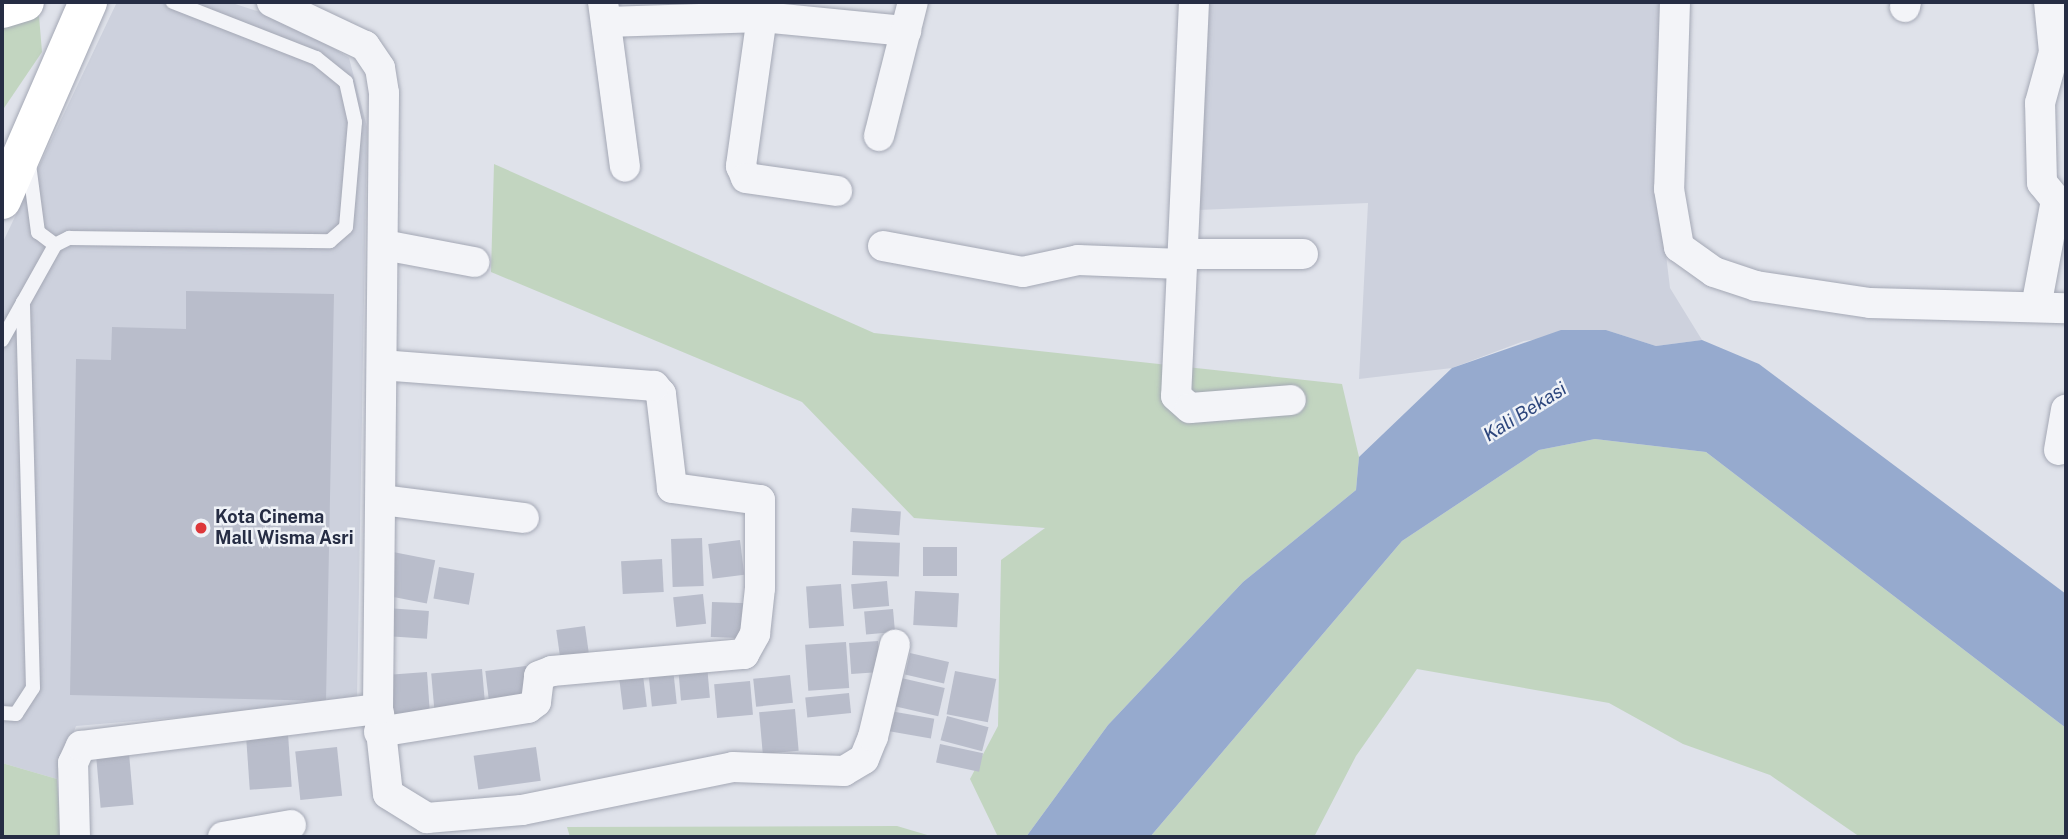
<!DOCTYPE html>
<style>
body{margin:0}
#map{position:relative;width:2068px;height:839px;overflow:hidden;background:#dfe2ea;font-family:"Public Sans",sans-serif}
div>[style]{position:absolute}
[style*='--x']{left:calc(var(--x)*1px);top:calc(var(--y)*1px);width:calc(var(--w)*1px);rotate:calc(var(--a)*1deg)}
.built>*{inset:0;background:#cdd1dd}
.green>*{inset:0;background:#c2d5c0}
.water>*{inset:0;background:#96aace}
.building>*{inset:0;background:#b9bdcb;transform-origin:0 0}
.roads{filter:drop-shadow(0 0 2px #a4a8b5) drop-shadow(0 0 2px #a4a8b5)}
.lane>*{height:14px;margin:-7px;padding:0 7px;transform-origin:7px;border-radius:7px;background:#f3f4f8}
.street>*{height:30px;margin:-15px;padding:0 15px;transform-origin:15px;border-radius:15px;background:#f3f4f8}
.secondary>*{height:38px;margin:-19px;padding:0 19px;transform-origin:19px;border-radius:19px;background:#fff}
.primary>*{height:38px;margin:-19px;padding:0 19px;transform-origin:19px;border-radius:19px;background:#fff}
.dots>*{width:19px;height:19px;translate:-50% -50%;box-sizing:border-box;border:4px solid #eff2f7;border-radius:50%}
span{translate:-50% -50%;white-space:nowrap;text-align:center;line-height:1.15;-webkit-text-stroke:5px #eff2f7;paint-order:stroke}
.poi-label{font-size:18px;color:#262d44;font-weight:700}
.left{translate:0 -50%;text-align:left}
.water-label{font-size:19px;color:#2c457c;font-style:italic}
.frame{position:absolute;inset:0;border:4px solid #262d44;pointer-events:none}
</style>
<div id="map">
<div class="built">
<i style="clip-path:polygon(117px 2px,229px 2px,294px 23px,349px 58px,367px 127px,357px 702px,76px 726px,57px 779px,2px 763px,2px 244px)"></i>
<i style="clip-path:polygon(1208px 2px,1666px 2px,1657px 180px,1670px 288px,1702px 340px,1656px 346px,1606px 330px,1524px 341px,1452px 368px,1359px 379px,1368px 203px,1198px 210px)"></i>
</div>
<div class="green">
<i style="clip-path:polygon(39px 16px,42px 52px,2px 111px,2px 25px)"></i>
<i style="clip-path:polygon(494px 164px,874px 333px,1342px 384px,1359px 457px,1356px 490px,1243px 582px,1108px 725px,1026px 837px,998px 837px,970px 779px,998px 726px,1001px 560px,1045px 528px,914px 518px,802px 402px,491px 272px)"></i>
<i style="clip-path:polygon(1595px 439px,1706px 452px,2066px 728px,2066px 837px,1860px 837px,1770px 775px,1683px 744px,1609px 703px,1417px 669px,1356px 756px,1314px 837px,1150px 837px,1402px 541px,1539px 450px)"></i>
<i style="clip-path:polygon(2px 763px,57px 779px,61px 837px,2px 837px)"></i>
<i style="clip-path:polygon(897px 826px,934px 837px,570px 837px,567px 827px)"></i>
</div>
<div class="water">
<i style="clip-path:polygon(1561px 330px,1606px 330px,1656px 346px,1702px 340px,1759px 364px,2066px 594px,2066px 728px,1706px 452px,1595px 439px,1539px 450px,1402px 541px,1150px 837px,1026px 837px,1108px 725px,1243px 582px,1356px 490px,1359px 457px,1452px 368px)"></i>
</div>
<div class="building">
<i style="clip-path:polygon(186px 291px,334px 294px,326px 701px,70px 695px,76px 359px,111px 360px,112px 327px,186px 329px)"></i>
<i style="left:852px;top:508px;width:49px;height:24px;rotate:4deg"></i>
<i style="left:702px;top:538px;width:48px;height:31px;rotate:88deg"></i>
<i style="left:740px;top:540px;width:35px;height:32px;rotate:83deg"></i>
<i style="left:853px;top:541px;width:47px;height:34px;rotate:2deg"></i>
<i style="left:923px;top:547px;width:34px;height:29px"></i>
<i style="left:393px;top:552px;width:43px;height:44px;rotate:11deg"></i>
<i style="left:662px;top:559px;width:33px;height:41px;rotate:87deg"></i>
<i style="left:439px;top:567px;width:36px;height:32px;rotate:10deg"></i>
<i style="left:887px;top:581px;width:25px;height:36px;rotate:85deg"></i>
<i style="left:841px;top:584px;width:42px;height:35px;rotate:86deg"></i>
<i style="left:915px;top:591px;width:44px;height:34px;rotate:3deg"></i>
<i style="left:703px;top:594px;width:30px;height:30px;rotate:84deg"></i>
<i style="left:712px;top:602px;width:37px;height:35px;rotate:2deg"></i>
<i style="left:387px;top:608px;width:42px;height:28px;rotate:4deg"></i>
<i style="left:893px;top:609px;width:23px;height:29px;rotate:85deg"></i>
<i style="left:585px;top:626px;width:34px;height:29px;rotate:82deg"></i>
<i style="left:878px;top:641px;width:31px;height:29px;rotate:86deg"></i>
<i style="left:846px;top:642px;width:46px;height:41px;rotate:86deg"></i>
<i style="left:910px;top:653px;width:40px;height:22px;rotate:13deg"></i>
<i style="left:707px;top:665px;width:33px;height:29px;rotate:85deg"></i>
<i style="left:526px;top:666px;width:32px;height:41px;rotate:83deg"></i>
<i style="left:642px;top:667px;width:40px;height:24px;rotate:83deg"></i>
<i style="left:673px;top:668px;width:36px;height:25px;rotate:84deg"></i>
<i style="left:482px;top:669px;width:38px;height:51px;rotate:85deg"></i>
<i style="left:955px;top:671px;width:42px;height:44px;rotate:11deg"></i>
<i style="left:427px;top:672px;width:40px;height:38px;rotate:86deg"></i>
<i style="left:790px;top:675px;width:28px;height:37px;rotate:84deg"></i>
<i style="left:897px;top:677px;width:49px;height:29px;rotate:13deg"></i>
<i style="left:750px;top:681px;width:34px;height:36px;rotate:85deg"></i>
<i style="left:849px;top:693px;width:20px;height:44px;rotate:84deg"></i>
<i style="left:795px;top:709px;width:42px;height:36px;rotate:85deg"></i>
<i style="left:890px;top:711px;width:45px;height:20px;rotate:10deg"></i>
<i style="left:947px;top:716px;width:43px;height:25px;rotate:15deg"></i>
<i style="left:288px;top:734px;width:53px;height:42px;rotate:86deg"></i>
<i style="left:940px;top:744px;width:44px;height:19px;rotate:12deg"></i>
<i style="left:337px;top:747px;width:49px;height:42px;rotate:84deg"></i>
<i style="left:536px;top:747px;width:34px;height:63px;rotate:82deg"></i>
<i style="left:129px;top:753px;width:52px;height:33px;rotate:85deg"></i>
</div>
<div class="roads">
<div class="lane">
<i style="--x:29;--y:164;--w:69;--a:82.5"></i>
<i style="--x:38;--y:232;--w:21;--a:37"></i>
<i style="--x:2;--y:340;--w:109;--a:-60.8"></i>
<i style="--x:55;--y:245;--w:16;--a:-27"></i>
<i style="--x:69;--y:238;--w:261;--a:0.7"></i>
<i style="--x:330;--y:241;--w:21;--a:-41"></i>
<i style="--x:346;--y:227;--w:105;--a:-85.1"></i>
<i style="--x:355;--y:122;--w:41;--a:-102.7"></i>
<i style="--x:346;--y:82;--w:38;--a:-141"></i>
<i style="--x:316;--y:58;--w:154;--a:-158.6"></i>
<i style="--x:2;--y:713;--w:14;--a:4"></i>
<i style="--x:16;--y:714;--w:31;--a:-57"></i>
<i style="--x:33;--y:688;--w:386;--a:-91.5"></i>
</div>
<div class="street">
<i style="--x:603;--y:2;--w:166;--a:82.4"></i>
<i style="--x:764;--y:2;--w:166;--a:98"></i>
<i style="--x:741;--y:166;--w:13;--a:67"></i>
<i style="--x:746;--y:178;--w:92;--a:8.1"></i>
<i style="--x:1194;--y:2;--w:394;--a:92.6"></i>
<i style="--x:1176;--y:396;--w:18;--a:41"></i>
<i style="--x:1190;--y:408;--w:101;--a:-4.5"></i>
<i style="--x:1675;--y:2;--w:187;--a:91.8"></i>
<i style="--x:1669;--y:189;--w:59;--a:80.2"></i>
<i style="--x:1679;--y:247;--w:43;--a:35.5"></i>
<i style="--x:1714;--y:272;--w:44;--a:18.4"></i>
<i style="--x:1756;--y:286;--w:115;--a:8.5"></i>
<i style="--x:1870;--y:303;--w:196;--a:1.5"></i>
<i style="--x:1905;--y:7;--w:5;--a:-79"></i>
<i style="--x:606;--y:22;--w:156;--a:-1.8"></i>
<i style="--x:762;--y:17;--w:145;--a:5.6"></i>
<i style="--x:879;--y:136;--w:138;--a:-75.8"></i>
<i style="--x:384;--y:245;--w:92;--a:10.7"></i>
<i style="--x:883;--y:246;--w:142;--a:10.5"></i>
<i style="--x:1023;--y:272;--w:56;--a:-12.3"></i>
<i style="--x:1078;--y:260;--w:104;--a:2.2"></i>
<i style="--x:1183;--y:254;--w:120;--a:0"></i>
<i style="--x:2036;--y:307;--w:109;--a:-79.4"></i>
<i style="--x:2056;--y:200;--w:22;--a:-129"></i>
<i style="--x:2042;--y:183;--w:80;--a:-91.4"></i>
<i style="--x:2040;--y:103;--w:53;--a:-74.6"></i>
<i style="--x:2054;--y:52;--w:50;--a:-95.7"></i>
<i style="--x:2059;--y:450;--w:41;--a:-80.1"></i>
<i style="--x:382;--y:500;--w:143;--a:7.2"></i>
<i style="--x:379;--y:713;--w:81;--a:83.7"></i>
<i style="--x:388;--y:794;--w:46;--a:31.6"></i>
<i style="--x:427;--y:818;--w:95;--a:-4.8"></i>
<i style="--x:522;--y:810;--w:215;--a:-11.5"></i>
<i style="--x:733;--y:767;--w:111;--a:2.1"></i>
<i style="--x:844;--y:771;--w:23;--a:-31"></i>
<i style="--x:864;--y:759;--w:24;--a:-68"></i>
<i style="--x:873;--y:737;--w:95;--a:-76.6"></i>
<i style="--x:379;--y:732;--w:151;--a:-9.2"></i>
<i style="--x:528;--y:708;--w:10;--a:-37"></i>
<i style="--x:536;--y:702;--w:26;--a:-83"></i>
<i style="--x:539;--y:676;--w:14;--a:-21"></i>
<i style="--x:552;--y:671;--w:193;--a:-5.1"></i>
<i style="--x:744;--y:654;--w:23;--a:-61"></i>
<i style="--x:755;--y:634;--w:46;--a:-83.8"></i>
<i style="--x:760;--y:588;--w:88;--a:-90"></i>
<i style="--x:760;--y:500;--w:89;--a:-172.2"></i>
<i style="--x:672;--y:488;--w:95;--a:-96.7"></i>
<i style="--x:661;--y:394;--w:11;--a:-131"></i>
<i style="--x:654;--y:386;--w:272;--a:-175.6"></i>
<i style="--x:75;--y:837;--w:74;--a:-91.5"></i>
<i style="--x:73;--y:763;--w:19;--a:-65"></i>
<i style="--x:81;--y:746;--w:299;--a:-7.1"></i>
<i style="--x:378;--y:709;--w:616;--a:-89.44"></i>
<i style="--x:384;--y:93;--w:25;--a:-99"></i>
<i style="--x:380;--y:68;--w:27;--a:-124"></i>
<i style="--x:365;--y:46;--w:103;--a:-154.7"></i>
<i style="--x:223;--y:837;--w:69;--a:-10"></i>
</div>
<div class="secondary">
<i style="--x:2;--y:200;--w:216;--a:-66.5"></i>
</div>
<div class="primary">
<i style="--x:2;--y:9;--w:24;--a:-17"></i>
</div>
</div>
<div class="dots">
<i style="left:201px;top:528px;background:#dd373a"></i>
</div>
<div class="poi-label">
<span class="left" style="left:215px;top:528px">Kota Cinema<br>Mall Wisma Asri</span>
</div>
<div class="water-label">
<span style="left:1525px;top:412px;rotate:-32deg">Kali Bekasi</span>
</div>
<div class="frame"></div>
</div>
